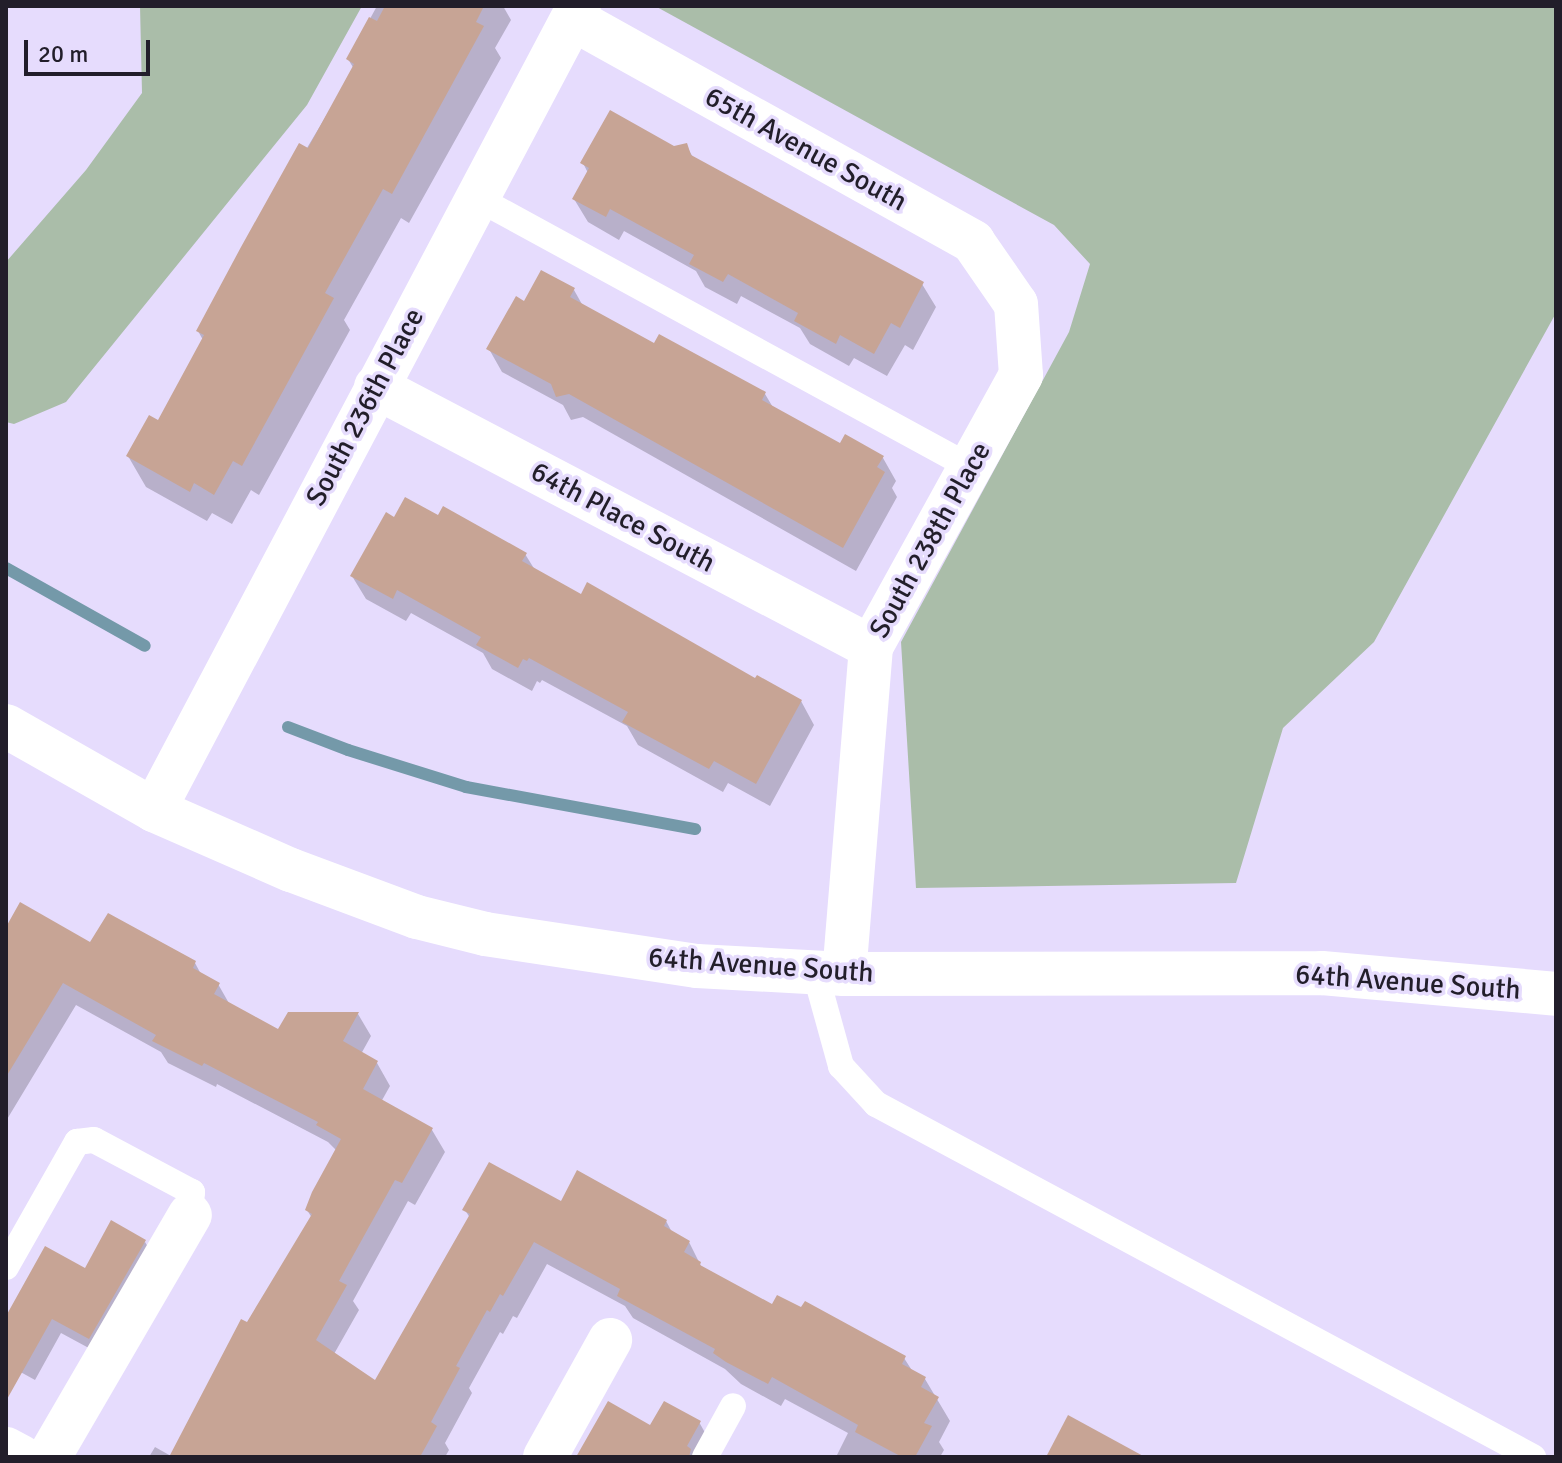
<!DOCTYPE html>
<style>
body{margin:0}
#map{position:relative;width:1562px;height:1463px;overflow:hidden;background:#e6dcfd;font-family:Signika,sans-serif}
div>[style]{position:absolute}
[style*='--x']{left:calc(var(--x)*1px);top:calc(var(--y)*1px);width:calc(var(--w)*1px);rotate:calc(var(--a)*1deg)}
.green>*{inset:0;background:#aabda9}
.shadow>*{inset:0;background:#0003}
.stream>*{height:12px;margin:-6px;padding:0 6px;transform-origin:6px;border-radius:6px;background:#7499a9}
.building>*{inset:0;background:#c7a495}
.lane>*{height:26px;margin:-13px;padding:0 13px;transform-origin:13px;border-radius:13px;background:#fff}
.street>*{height:44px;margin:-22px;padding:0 22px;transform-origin:22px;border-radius:22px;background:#fff}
.secondary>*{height:44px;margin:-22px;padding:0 22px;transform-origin:22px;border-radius:22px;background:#fff}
span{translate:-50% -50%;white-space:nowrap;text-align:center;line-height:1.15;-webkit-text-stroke:7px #e6dcfd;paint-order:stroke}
.street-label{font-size:28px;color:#221e2a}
.frame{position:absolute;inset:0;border:8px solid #221e2a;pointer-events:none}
.scale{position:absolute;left:24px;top:40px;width:126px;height:36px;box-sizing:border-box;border:4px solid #221e2a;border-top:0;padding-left:10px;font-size:24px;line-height:28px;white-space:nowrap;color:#221e2a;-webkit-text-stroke:6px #e6dcfd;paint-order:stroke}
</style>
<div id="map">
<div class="green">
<i style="clip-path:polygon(140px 6px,362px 6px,307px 105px,66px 402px,14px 424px,6px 422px,6px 262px,86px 170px,142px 93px)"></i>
<i style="clip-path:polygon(655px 6px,1556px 6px,1556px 313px,1374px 642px,1283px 728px,1236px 883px,916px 888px,901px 642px,1069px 332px,1090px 264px,1054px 225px)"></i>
</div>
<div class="shadow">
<i style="clip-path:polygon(377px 6px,503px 6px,511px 20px,495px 48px,501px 58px,409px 223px,401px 218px,344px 320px,350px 330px,259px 495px,251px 490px,232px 524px,212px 513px,207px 521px,146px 487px,128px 456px,158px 422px,203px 340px,198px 331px,354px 69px,348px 59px)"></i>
<i style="clip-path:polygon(686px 145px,694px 159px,922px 284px,936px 307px,913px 350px,905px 345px,887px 376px,854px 358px,849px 366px,810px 344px,800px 328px,741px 296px,737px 304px,705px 287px,696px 271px,624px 231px,619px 240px,588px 222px,574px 199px,588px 173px,583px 163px)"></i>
<i style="clip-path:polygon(574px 290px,583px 306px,655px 345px,765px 394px,774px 409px,841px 446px,883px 458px,896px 481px,892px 488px,897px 497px,856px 571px,583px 417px,571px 420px,563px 405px,502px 372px,489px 349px,525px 304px)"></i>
<i style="clip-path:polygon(439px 518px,525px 554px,535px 570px,582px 596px,801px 701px,814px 725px,770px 806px,728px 783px,723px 792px,638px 745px,627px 726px,542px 680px,540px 683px,537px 681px,532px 691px,492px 669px,483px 653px,411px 613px,406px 621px,366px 599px,352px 576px,395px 519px)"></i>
<i style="clip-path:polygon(6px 931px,195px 963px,202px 976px,218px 984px,230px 1005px,279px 1032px,358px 1014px,371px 1036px,361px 1054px,377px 1063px,390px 1086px,381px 1102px,432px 1130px,445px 1152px,415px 1205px,408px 1201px,353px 1301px,359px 1310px,334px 1354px,376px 1383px,470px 1218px,465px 1210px,562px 1204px,666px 1221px,673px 1234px,689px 1242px,701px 1266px,772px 1307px,904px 1358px,913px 1372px,925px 1379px,950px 1421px,939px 1442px,944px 1450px,940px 1457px,836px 1457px,848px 1433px,785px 1399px,781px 1406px,741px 1384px,725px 1369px,633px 1318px,625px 1306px,547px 1264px,517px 1318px,513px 1316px,503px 1334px,500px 1332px,469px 1388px,472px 1393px,445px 1443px,449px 1450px,445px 1457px,149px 1457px,155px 1447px,171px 1456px,312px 1218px,307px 1210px,337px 1151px,328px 1142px,217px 1084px,216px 1087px,168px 1063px,161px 1052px,76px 1005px,6px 1121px)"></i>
<i style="clip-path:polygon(145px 1242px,154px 1257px,98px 1353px,61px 1333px,35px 1380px,6px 1364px,6px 1321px,86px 1271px)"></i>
<i style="clip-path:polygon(699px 1422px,708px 1438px,698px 1457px,579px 1457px,651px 1428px)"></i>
</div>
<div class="stream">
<i style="--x:6;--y:568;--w:159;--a:29.3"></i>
<i style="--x:288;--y:727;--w:64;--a:21"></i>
<i style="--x:348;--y:750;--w:124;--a:17.4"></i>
<i style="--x:466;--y:787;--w:233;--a:10.4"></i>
</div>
<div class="building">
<i style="clip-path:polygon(385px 6px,484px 6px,476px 22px,484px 26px,392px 194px,383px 189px,325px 293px,334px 298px,242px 466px,233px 461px,214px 495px,194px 483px,190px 492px,126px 456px,149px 415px,158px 420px,204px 335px,196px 331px,241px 247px,299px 143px,308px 148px,354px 64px,346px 59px,369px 17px,377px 21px)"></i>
<i style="clip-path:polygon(610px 110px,674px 146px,687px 143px,691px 155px,924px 282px,900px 328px,891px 323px,874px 354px,840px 335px,836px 344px,794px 321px,798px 313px,728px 274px,723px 282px,689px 264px,694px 255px,610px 209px,606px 217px,572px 199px,589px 168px,580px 163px)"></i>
<i style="clip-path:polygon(541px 270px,575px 288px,570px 297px,654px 343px,659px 334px,766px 392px,762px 400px,840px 443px,845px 434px,884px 456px,877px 467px,885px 472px,843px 548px,569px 394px,556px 397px,551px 384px,486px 349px,516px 296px,524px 301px)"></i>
<i style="clip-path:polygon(405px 497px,438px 515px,443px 506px,527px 553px,522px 561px,581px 594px,587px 582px,755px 678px,757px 675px,802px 700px,756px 784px,714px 761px,709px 769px,622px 722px,628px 712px,529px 658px,527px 661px,523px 659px,518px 668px,476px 645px,481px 637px,397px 590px,393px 599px,350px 576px,386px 512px,394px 517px)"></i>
<i style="clip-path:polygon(20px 902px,90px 942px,108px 913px,196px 961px,193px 968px,220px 983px,214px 994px,278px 1029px,288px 1012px,359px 1012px,343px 1041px,378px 1061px,363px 1089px,433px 1128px,402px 1183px,395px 1180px,339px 1281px,347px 1285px,316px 1340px,375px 1380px,470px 1214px,462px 1210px,489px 1162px,561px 1201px,577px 1170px,667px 1220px,664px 1226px,690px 1241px,684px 1252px,701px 1262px,700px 1265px,772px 1304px,777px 1295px,801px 1307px,805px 1301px,906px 1356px,902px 1364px,926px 1377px,921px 1387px,939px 1397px,924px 1423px,932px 1426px,915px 1457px,902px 1457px,855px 1432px,858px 1425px,772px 1377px,768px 1384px,726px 1362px,713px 1353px,715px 1349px,617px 1296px,620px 1289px,534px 1242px,503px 1296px,500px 1294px,490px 1312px,487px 1310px,456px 1366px,460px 1368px,431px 1422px,437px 1426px,420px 1457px,169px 1457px,241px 1319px,247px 1322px,312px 1214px,305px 1210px,312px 1192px,341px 1139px,316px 1125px,318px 1122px,204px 1063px,202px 1066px,152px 1041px,156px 1035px,63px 983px,6px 1077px,6px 927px)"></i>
<i style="clip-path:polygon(111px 1220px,146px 1240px,89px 1339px,52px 1319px,6px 1401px,6px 1316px,45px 1246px,85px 1268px)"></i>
<i style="clip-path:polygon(608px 1401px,650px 1425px,664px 1401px,701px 1421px,687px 1446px,691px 1449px,689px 1457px,576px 1457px)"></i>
<i style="clip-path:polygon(1068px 1415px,1145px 1457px,1046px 1457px)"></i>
</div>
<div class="lane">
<i style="--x:477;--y:198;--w:562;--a:28.62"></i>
<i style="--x:815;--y:972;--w:98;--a:74.5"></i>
<i style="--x:841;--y:1066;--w:52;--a:47.4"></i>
<i style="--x:876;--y:1104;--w:746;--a:28.25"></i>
<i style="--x:6;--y:1267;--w:144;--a:-60.4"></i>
<i style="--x:77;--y:1142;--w:17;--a:-7"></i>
<i style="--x:94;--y:1140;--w:111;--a:28"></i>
<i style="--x:192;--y:1192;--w:23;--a:95"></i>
<i style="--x:705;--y:1457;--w:58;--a:-61.2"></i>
</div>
<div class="street">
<i style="--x:573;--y:19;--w:458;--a:29.1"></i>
<i style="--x:973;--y:242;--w:75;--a:55.3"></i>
<i style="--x:1016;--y:304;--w:71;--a:86"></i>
<i style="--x:1021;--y:375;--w:311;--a:118.9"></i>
<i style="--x:871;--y:647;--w:328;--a:94.7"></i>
<i style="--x:376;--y:387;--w:559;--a:27.71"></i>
<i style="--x:154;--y:810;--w:909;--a:-62.14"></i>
<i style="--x:6;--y:1449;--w:17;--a:28"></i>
<i style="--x:49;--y:1457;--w:280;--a:-59.8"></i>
<i style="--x:545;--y:1457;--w:134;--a:-60.9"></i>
</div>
<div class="secondary">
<i style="--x:6;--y:726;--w:170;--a:29.6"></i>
<i style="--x:154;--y:810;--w:150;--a:23.7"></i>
<i style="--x:291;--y:870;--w:134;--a:20.5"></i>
<i style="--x:417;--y:917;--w:70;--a:14"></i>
<i style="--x:485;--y:934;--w:214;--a:8.6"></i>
<i style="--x:697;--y:966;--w:147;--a:3.1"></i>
<i style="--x:844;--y:974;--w:478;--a:-0.1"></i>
<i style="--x:1322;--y:973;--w:235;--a:5.1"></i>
</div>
<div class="street-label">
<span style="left:806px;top:149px;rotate:29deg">65th Avenue South</span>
<span style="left:365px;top:407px;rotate:-62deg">South 236th Place</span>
<span style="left:623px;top:517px;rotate:28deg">64th Place South</span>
<span style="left:930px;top:540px;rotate:-61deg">South 238th Place</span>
<span style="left:761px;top:965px;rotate:4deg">64th Avenue South</span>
<span style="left:1408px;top:982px;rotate:4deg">64th Avenue South</span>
</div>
<div class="frame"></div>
<div class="scale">20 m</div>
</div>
